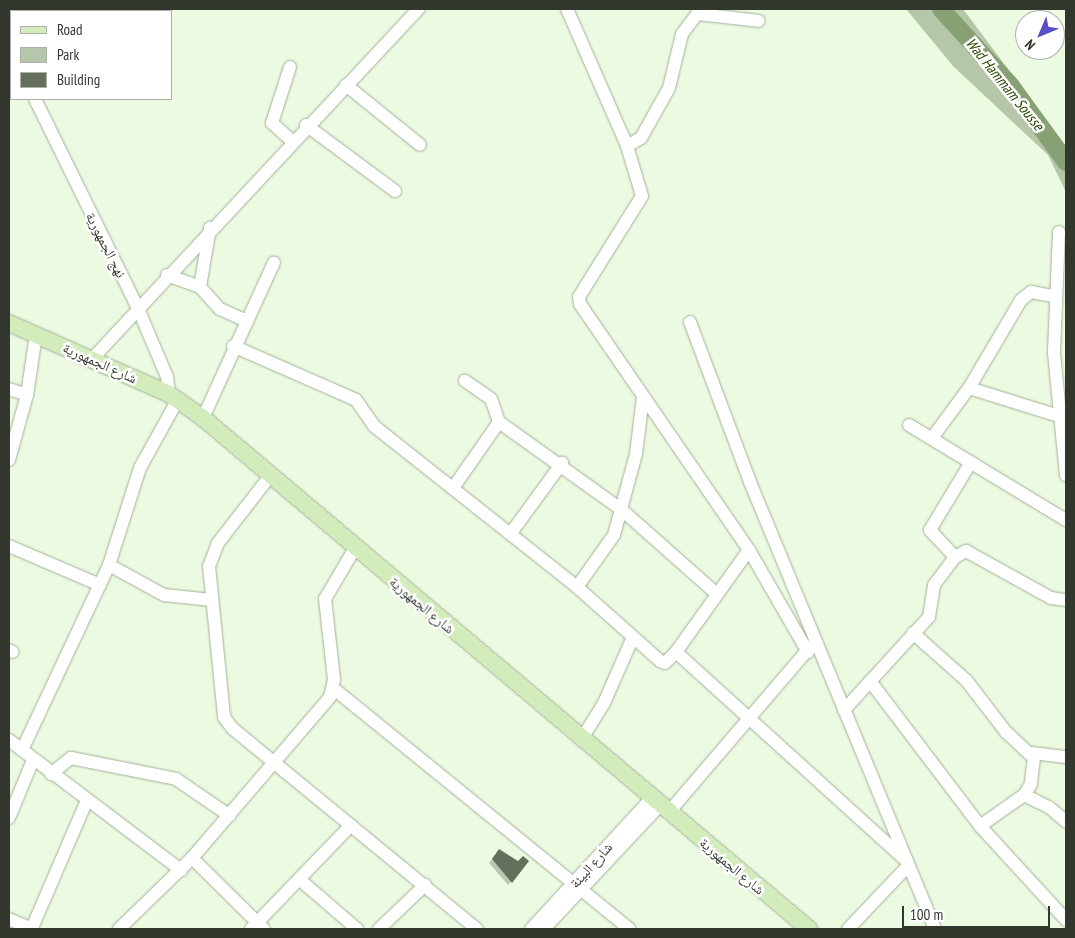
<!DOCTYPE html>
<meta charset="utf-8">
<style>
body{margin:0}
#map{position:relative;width:1075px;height:938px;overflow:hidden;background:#ecfae1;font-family:"PT Sans Narrow","Noto Naskh Arabic",sans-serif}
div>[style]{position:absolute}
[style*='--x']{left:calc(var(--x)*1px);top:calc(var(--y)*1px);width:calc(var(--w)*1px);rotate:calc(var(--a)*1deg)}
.green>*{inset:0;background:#b6c7a9}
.shadow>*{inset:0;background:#0003}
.river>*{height:18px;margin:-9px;padding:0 9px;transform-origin:9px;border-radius:9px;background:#88a174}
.building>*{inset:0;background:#636f5a}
.roads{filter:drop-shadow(0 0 1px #a3b099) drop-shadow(0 0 1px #a3b099)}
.minor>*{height:12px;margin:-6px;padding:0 6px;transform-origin:6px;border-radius:6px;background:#fff}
.major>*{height:16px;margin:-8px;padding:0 8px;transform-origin:8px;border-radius:8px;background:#d2ecbb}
span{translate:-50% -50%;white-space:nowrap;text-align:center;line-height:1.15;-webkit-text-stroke:5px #fff;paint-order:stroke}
.street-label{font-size:14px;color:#32372e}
.water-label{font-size:15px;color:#284600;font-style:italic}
.frame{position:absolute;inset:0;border:10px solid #32372e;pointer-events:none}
.legend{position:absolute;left:10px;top:10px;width:162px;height:90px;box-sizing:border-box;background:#fff;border:1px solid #adafab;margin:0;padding:6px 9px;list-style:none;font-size:15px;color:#32372e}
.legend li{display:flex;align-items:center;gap:10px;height:25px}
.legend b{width:25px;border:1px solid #adafab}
.north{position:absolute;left:1015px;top:10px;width:50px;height:50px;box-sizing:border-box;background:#fff;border:1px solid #adafab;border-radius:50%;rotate:225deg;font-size:14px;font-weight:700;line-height:20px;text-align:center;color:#32372e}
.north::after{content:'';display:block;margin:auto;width:18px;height:22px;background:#574ec6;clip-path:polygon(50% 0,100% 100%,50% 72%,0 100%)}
.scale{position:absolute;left:902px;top:906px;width:148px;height:22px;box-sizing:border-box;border:2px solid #32372e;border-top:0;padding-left:6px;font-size:15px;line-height:18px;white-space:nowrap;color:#32372e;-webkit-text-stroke:4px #fff;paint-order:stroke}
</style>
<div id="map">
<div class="green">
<i style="clip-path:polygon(906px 9px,963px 9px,1066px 146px,1066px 192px,1048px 155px,953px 66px)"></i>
</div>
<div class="shadow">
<i style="clip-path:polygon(496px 854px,518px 863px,528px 861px,508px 885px,489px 863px)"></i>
</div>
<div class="river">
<i style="--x:941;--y:9;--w:104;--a:47.7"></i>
<i style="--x:1011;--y:86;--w:94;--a:54.1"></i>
</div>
<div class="building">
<i style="clip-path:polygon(499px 849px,518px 861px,523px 856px,529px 861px,512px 883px,492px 859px)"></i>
</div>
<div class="roads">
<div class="minor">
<i style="--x:567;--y:9;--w:150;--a:66.3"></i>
<i style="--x:627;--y:146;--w:52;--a:73.3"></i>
<i style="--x:642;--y:196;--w:119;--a:122"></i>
<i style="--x:579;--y:297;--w:7;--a:82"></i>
<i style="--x:580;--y:304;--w:298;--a:55.5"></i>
<i style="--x:749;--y:550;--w:118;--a:60"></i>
<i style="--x:9;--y:48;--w:4;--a:63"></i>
<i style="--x:290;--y:67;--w:59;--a:107.8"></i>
<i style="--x:272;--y:123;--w:27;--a:42"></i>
<i style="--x:346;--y:85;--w:95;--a:39"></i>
<i style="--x:35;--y:99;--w:231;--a:63.8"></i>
<i style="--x:137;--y:306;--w:77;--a:67.1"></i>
<i style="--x:167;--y:377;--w:17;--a:83"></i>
<i style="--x:306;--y:125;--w:111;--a:36.6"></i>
<i style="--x:627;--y:146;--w:16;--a:-30"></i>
<i style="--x:641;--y:138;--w:57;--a:-60.8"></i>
<i style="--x:669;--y:88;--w:56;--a:-76.5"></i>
<i style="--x:682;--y:34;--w:25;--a:-53"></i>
<i style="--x:697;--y:14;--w:62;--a:6.4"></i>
<i style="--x:1059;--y:232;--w:121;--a:92.4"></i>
<i style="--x:1054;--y:353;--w:123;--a:84.4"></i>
<i style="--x:167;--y:275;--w:35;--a:20"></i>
<i style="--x:200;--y:287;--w:30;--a:48"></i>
<i style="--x:220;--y:309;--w:30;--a:24"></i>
<i style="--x:200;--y:287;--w:60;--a:-80.4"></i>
<i style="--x:690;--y:322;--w:171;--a:69.4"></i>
<i style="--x:750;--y:482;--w:484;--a:67.5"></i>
<i style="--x:233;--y:346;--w:134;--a:23.7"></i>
<i style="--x:356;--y:400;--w:32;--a:55"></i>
<i style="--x:374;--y:426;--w:259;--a:38.4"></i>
<i style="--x:577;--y:587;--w:111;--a:41.7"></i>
<i style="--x:660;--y:661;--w:5;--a:22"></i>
<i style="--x:665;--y:663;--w:16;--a:-45"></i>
<i style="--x:676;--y:652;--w:125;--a:-54.4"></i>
<i style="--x:93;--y:358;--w:478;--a:-47"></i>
<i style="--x:969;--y:388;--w:94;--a:17.3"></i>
<i style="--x:9;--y:389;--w:19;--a:18"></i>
<i style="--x:203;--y:418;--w:171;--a:-65.5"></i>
<i style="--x:499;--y:422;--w:151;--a:35.6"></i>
<i style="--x:622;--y:510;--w:127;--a:41.5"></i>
<i style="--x:909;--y:425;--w:184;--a:31.2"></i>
<i style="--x:932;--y:438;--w:62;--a:-53.5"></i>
<i style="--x:969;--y:388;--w:102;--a:-59.4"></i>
<i style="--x:1021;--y:300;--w:13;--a:-39"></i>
<i style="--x:1031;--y:292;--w:22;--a:10"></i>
<i style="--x:9;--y:460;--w:67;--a:-74.5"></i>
<i style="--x:27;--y:395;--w:61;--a:-81.5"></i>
<i style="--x:270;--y:476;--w:85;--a:127.8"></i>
<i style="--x:218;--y:543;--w:25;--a:111"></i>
<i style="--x:209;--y:566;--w:152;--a:84.3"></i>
<i style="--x:224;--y:717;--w:14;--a:54"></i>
<i style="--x:232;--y:728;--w:317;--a:39.4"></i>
<i style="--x:453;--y:488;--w:80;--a:-55.1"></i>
<i style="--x:499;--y:422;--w:24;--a:-109"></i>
<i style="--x:491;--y:399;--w:32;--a:-145"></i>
<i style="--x:511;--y:533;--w:87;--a:-53.9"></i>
<i style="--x:9;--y:546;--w:99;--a:23.2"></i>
<i style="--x:955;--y:557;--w:37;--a:-133"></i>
<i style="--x:930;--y:530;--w:79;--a:-58.9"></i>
<i style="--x:109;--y:565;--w:63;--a:28.6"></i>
<i style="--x:164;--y:595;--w:48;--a:5.9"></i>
<i style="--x:577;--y:587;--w:64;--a:-54.6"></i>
<i style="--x:614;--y:535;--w:84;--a:-74.8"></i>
<i style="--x:636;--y:454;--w:57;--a:-83"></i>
<i style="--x:913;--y:633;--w:71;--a:41.6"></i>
<i style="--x:966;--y:680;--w:66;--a:52.4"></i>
<i style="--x:1006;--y:732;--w:38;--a:43"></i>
<i style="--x:1034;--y:758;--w:26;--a:97"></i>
<i style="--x:1031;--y:784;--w:13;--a:122"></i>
<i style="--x:1024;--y:795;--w:54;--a:144.8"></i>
<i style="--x:9;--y:650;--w:4;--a:27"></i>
<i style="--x:676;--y:652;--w:308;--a:42.2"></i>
<i style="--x:870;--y:681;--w:182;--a:52.8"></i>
<i style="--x:980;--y:826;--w:127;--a:47.5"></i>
<i style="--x:333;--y:688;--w:382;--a:39.1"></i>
<i style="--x:844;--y:710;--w:126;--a:-47.6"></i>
<i style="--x:929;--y:617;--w:32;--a:-81"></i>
<i style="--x:934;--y:585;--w:35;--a:-53"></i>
<i style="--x:955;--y:557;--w:13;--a:-29"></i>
<i style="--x:966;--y:551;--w:97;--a:28.9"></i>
<i style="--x:1051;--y:598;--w:15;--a:8"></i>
<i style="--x:9;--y:740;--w:216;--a:37.1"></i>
<i style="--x:581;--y:740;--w:44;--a:-58.1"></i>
<i style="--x:604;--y:703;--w:72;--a:-66.3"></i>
<i style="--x:22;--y:750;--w:204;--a:-64.8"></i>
<i style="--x:109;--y:565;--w:102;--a:-72.3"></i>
<i style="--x:140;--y:468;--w:77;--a:-61.1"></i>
<i style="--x:1032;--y:753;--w:34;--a:7"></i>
<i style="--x:51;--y:774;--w:26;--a:-39"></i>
<i style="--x:71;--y:758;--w:107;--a:11.3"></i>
<i style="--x:176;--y:779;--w:65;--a:34.4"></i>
<i style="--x:1024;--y:795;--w:28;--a:26"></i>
<i style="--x:1049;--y:807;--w:23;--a:41"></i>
<i style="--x:668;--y:813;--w:220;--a:-49.4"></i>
<i style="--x:9;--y:818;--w:63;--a:-67.5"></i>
<i style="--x:192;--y:858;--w:101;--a:44.6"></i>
<i style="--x:299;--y:879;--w:77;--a:40.8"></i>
<i style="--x:9;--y:919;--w:26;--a:23"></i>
<i style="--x:32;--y:928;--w:139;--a:-66.7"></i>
<i style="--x:119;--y:929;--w:102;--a:-44.2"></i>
<i style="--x:192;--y:858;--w:212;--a:-49.4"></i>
<i style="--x:330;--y:697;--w:18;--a:-77"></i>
<i style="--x:334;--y:679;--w:81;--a:-96.4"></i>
<i style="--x:325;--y:599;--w:59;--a:-59.5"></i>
<i style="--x:251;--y:929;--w:144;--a:-46.1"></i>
<i style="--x:379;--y:929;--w:64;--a:-43.7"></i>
<i style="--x:531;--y:929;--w:177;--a:-47.3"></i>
<i style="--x:544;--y:929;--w:168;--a:-46.9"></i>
<i style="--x:848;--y:929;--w:87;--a:-46.4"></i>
</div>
<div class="major">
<i style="--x:9;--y:323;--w:175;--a:23.9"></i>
<i style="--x:169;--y:394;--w:42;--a:35.2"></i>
<i style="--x:203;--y:418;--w:793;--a:40.14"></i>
</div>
</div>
<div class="street-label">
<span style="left:106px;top:245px;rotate:63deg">نهج الجمهورية</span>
<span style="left:100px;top:363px;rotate:24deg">شارع الجمهورية</span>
<span style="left:422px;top:605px;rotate:40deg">شارع الجمهورية</span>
<span style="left:591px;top:865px;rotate:-48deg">شارع البيئة</span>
<span style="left:732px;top:866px;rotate:40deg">شارع الجمهورية</span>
</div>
<div class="water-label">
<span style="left:1005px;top:84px;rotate:51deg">Wad Hammam Sousse</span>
</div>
<div class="frame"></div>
<ul class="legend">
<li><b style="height:6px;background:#d2ecbb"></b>Road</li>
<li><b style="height:14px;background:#b6c7a9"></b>Park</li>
<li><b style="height:14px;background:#636f5a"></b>Building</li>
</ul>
<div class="north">N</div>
<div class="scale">100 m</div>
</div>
